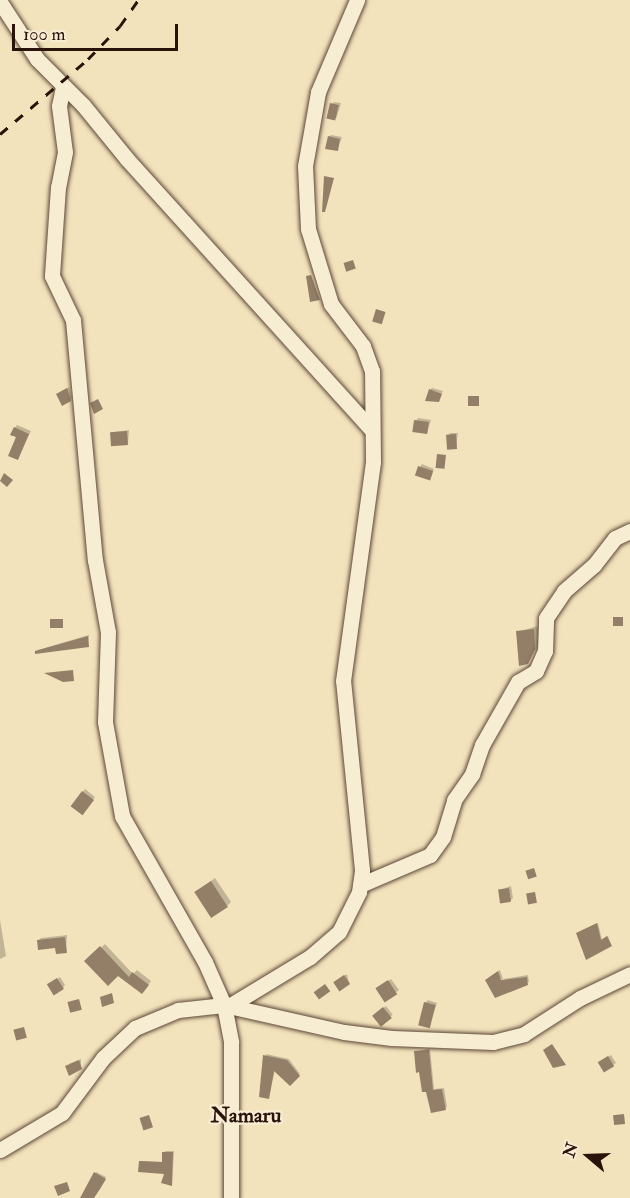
<!DOCTYPE html>
<style>
body{margin:0}
#map{position:relative;width:630px;height:1198px;overflow:hidden;background:#f3e3bc;font-family:"IM FELL Double Pica",serif}
div>[style]{position:absolute}
[style*='--x']{left:calc(var(--x)*1px);top:calc(var(--y)*1px);width:calc(var(--w)*1px);rotate:calc(var(--a)*1deg)}
.shadow>*{inset:0;background:#0003;transform-origin:0 0}
.building>*{inset:0;background:#937f67;transform-origin:0 0}
.roads{filter:drop-shadow(0 0 2px #5c4737) drop-shadow(0 0 2px #5c4737)}
.minor>*{height:15px;margin:-7.5px;padding:0 7.5px;transform-origin:7.5px;border-radius:7.5px;background:#f7edd3}
.rail>*{height:3px;margin-top:-1.5px;transform-origin:0;background:repeating-linear-gradient(90deg,#2a130b 0 10px,transparent 0 20px)}
span{translate:-50% -50%;white-space:nowrap;text-align:center;line-height:1.15;-webkit-text-stroke:4.5px #f7edd3;paint-order:stroke}
.quarter-label{font-size:21px;color:#2a130b;font-weight:700}
.north{position:absolute;left:558px;top:1126px;width:60px;height:60px;-webkit-text-stroke:4px #f7edd3;paint-order:stroke;rotate:289deg;font-size:16px;font-weight:700;line-height:24px;text-align:center;color:#2a130b}
.north::after{content:'';display:block;margin:auto;width:21px;height:27px;background:#2a130b;clip-path:polygon(50% 0,100% 100%,50% 72%,0 100%)}
.scale{position:absolute;left:12px;top:24px;width:166px;height:27px;box-sizing:border-box;border:3px solid #2a130b;border-top:0;padding-left:8px;font-size:18px;line-height:21px;white-space:nowrap;color:#2a130b;-webkit-text-stroke:4px #f7edd3;paint-order:stroke}
</style>
<div id="map">
<div class="shadow">
<i style="clip-path:polygon(334px 102px,341px 103px,336px 119px,332px 104px)"></i>
<i style="clip-path:polygon(331px 135px,342px 137px,337px 150px,329px 137px)"></i>
<i style="clip-path:polygon(69px 387px,72px 398px,70px 400px,60px 392px)"></i>
<i style="clip-path:polygon(432px 388px,443px 391px,438px 400px,430px 390px)"></i>
<i style="clip-path:polygon(418px 418px,431px 420px,427px 433px,416px 421px)"></i>
<i style="clip-path:polygon(17px 425px,31px 431px,17px 459px,15px 428px)"></i>
<i style="clip-path:polygon(129px 430px,128px 444px,112px 434px,114px 432px)"></i>
<i style="clip-path:polygon(450px 433px,458px 433px,456px 447px,448px 436px)"></i>
<i style="clip-path:polygon(422px 464px,434px 469px,429px 479px,420px 467px)"></i>
<i style="clip-path:polygon(538px 626px,539px 644px,528px 663px,517px 632px)"></i>
<i style="clip-path:polygon(89px 635px,88px 645px,37px 652px,38px 650px)"></i>
<i style="clip-path:polygon(85px 789px,95px 797px,85px 811px,83px 792px)"></i>
<i style="clip-path:polygon(215px 878px,231px 902px,227px 906px,196px 892px)"></i>
<i style="clip-path:polygon(511px 886px,513px 898px,510px 901px,500px 890px)"></i>
<i style="clip-path:polygon(0 920px,6px 956px,0 959px)"></i>
<i style="clip-path:polygon(598px 923px,602px 940px,608px 936px,611px 945px,579px 932px)"></i>
<i style="clip-path:polygon(67px 935px,66px 952px,39px 940px,41px 938px)"></i>
<i style="clip-path:polygon(105px 944px,133px 974px,137px 970px,151px 981px,145px 989px,87px 961px)"></i>
<i style="clip-path:polygon(500px 970px,503px 979px,528px 975px,529px 982px,489px 978px)"></i>
<i style="clip-path:polygon(347px 974px,349px 983px,337px 980px)"></i>
<i style="clip-path:polygon(60px 977px,65px 985px,63px 988px,52px 983px)"></i>
<i style="clip-path:polygon(391px 979px,399px 990px,386px 1000px,381px 987px)"></i>
<i style="clip-path:polygon(428px 1000px,437px 1003px,429px 1026px,425px 1003px)"></i>
<i style="left:386px;top:1006px;width:11px;height:16px;rotate:52deg"></i>
<i style="clip-path:polygon(430px 1048px,434px 1089px,444px 1088px,447px 1107px,432px 1112px,415px 1052px)"></i>
<i style="clip-path:polygon(266px 1054px,289px 1059px,300px 1074px,290px 1084px,275px 1070px,269px 1097px)"></i>
<i style="clip-path:polygon(611px 1055px,616px 1063px,604px 1071px,602px 1060px)"></i>
<i style="clip-path:polygon(81px 1059px,81px 1068px,69px 1064px)"></i>
<i style="clip-path:polygon(165px 1151px,174px 1151px,172px 1184px,165px 1173px,140px 1161px,163px 1162px)"></i>
<i style="clip-path:polygon(96px 1172px,106px 1177px,94px 1198px,82px 1198px)"></i>
</div>
<div class="building">
<i style="left:330px;top:103px;width:9px;height:16px;rotate:13deg"></i>
<i style="clip-path:polygon(328px 136px,340px 139px,338px 151px,325px 149px)"></i>
<i style="clip-path:polygon(324px 176px,334px 178px,325px 212px,322px 212px)"></i>
<i style="left:353px;top:260px;width:9px;height:10px;rotate:72deg"></i>
<i style="clip-path:polygon(311px 275px,320px 300px,310px 302px,306px 276px)"></i>
<i style="left:376px;top:309px;width:10px;height:13px;rotate:17deg"></i>
<i style="clip-path:polygon(67px 388px,71px 401px,62px 406px,56px 394px)"></i>
<i style="clip-path:polygon(429px 389px,442px 394px,439px 402px,425px 401px)"></i>
<i style="left:468px;top:396px;width:11px;height:10px"></i>
<i style="clip-path:polygon(98px 399px,103px 409px,94px 414px,90px 403px)"></i>
<i style="left:414px;top:420px;width:15px;height:12px;rotate:8deg"></i>
<i style="clip-path:polygon(14px 427px,29px 434px,18px 460px,8px 456px,16px 437px,10px 435px)"></i>
<i style="left:127px;top:431px;width:14px;height:17px;rotate:86deg"></i>
<i style="left:456px;top:434px;width:15px;height:10px;rotate:86deg"></i>
<i style="left:437px;top:454px;width:9px;height:14px;rotate:6deg"></i>
<i style="left:418px;top:466px;width:16px;height:10px;rotate:18deg"></i>
<i style="clip-path:polygon(4px 473px,13px 480px,7px 487px,0 481px)"></i>
<i style="left:613px;top:617px;width:10px;height:9px"></i>
<i style="left:63px;top:619px;width:9px;height:13px;rotate:90deg"></i>
<i style="clip-path:polygon(534px 629px,535px 649px,528px 664px,519px 666px,516px 631px)"></i>
<i style="clip-path:polygon(88px 636px,89px 647px,35px 654px,35px 651px)"></i>
<i style="clip-path:polygon(73px 670px,74px 681px,63px 682px,44px 673px)"></i>
<i style="left:82px;top:791px;width:15px;height:19px;rotate:37deg"></i>
<i style="left:534px;top:868px;width:9px;height:9px;rotate:72deg"></i>
<i style="left:211px;top:881px;width:31px;height:20px;rotate:57deg"></i>
<i style="left:509px;top:888px;width:14px;height:11px;rotate:82deg"></i>
<i style="left:535px;top:892px;width:11px;height:9px;rotate:80deg"></i>
<i style="clip-path:polygon(597px 923px,601px 940px,607px 936px,612px 946px,586px 960px,576px 933px)"></i>
<i style="clip-path:polygon(65px 937px,67px 953px,56px 954px,55px 948px,38px 950px,37px 940px)"></i>
<i style="clip-path:polygon(100px 946px,129px 977px,132px 972px,149px 985px,142px 994px,118px 976px,108px 986px,84px 961px)"></i>
<i style="clip-path:polygon(498px 971px,501px 980px,527px 977px,528px 985px,495px 998px,485px 980px)"></i>
<i style="left:344px;top:975px;width:11px;height:13px;rotate:56deg"></i>
<i style="left:57px;top:978px;width:13px;height:12px;rotate:58deg"></i>
<i style="left:388px;top:980px;width:17px;height:15px;rotate:57deg"></i>
<i style="left:325px;top:984px;width:9px;height:14px;rotate:54deg"></i>
<i style="clip-path:polygon(112px 993px,114px 1003px,102px 1007px,100px 997px)"></i>
<i style="left:79px;top:999px;width:11px;height:12px;rotate:75deg"></i>
<i style="left:424px;top:1002px;width:12px;height:24px;rotate:14deg"></i>
<i style="left:383px;top:1007px;width:14px;height:14px;rotate:51deg"></i>
<i style="left:24px;top:1027px;width:11px;height:11px;rotate:75deg"></i>
<i style="clip-path:polygon(552px 1044px,566px 1065px,553px 1068px,543px 1050px)"></i>
<i style="clip-path:polygon(429px 1050px,433px 1090px,442px 1089px,446px 1110px,431px 1113px,426px 1092px,422px 1092px,419px 1072px,416px 1073px,414px 1051px)"></i>
<i style="clip-path:polygon(263px 1055px,287px 1060px,300px 1076px,290px 1086px,274px 1071px,269px 1099px,259px 1097px)"></i>
<i style="left:608px;top:1056px;width:12px;height:12px;rotate:59deg"></i>
<i style="clip-path:polygon(79px 1060px,82px 1069px,69px 1076px,65px 1066px)"></i>
<i style="left:624px;top:1114px;width:10px;height:11px;rotate:84deg"></i>
<i style="left:149px;top:1115px;width:13px;height:10px;rotate:72deg"></i>
<i style="clip-path:polygon(162px 1152px,173px 1152px,172px 1186px,161px 1183px,164px 1174px,138px 1172px,139px 1161px,162px 1162px)"></i>
<i style="clip-path:polygon(94px 1172px,106px 1179px,100px 1189px,94px 1198px,80px 1198px)"></i>
<i style="clip-path:polygon(67px 1182px,70px 1191px,58px 1196px,54px 1186px)"></i>
</div>
<div class="roads">
<div class="minor">
<i style="--x:0;--y:2;--w:68;--a:57"></i>
<i style="--x:37;--y:59;--w:65;--a:45"></i>
<i style="--x:83;--y:105;--w:70;--a:50.8"></i>
<i style="--x:127;--y:159;--w:365;--a:47.9"></i>
<i style="--x:63;--y:87;--w:19;--a:102"></i>
<i style="--x:59;--y:106;--w:46;--a:82.6"></i>
<i style="--x:65;--y:152;--w:36;--a:101"></i>
<i style="--x:58;--y:187;--w:89;--a:93.9"></i>
<i style="--x:52;--y:276;--w:49;--a:64.5"></i>
<i style="--x:73;--y:320;--w:241;--a:84.8"></i>
<i style="--x:95;--y:560;--w:73;--a:79.8"></i>
<i style="--x:108;--y:632;--w:90;--a:91.9"></i>
<i style="--x:105;--y:722;--w:96;--a:79.7"></i>
<i style="--x:122;--y:816;--w:168;--a:60.4"></i>
<i style="--x:205;--y:962;--w:47;--a:66.2"></i>
<i style="--x:224;--y:1005;--w:38;--a:79"></i>
<i style="--x:231;--y:1042;--w:156;--a:90"></i>
<i style="--x:360;--y:885;--w:76;--a:-23.2"></i>
<i style="--x:430;--y:855;--w:22;--a:-54"></i>
<i style="--x:443;--y:837;--w:39;--a:-73"></i>
<i style="--x:454;--y:800;--w:32;--a:-55"></i>
<i style="--x:472;--y:774;--w:31;--a:-71"></i>
<i style="--x:482;--y:745;--w:73;--a:-60.3"></i>
<i style="--x:518;--y:682;--w:21;--a:-31"></i>
<i style="--x:536;--y:671;--w:22;--a:-66"></i>
<i style="--x:545;--y:651;--w:33;--a:-88"></i>
<i style="--x:546;--y:618;--w:32;--a:-56"></i>
<i style="--x:564;--y:591;--w:40;--a:-41"></i>
<i style="--x:594;--y:565;--w:34;--a:-52"></i>
<i style="--x:615;--y:538;--w:17;--a:-25"></i>
<i style="--x:229;--y:1006;--w:95;--a:-31.2"></i>
<i style="--x:310;--y:957;--w:38;--a:-41"></i>
<i style="--x:339;--y:932;--w:45;--a:-63.4"></i>
<i style="--x:359;--y:892;--w:22;--a:-82"></i>
<i style="--x:362;--y:870;--w:190;--a:-95.7"></i>
<i style="--x:343;--y:681;--w:221;--a:-82.2"></i>
<i style="--x:373;--y:462;--w:91;--a:-90.6"></i>
<i style="--x:372;--y:371;--w:27;--a:-110"></i>
<i style="--x:363;--y:346;--w:53;--a:-127.3"></i>
<i style="--x:331;--y:304;--w:78;--a:-107"></i>
<i style="--x:308;--y:229;--w:63;--a:-92.7"></i>
<i style="--x:305;--y:166;--w:75;--a:-80"></i>
<i style="--x:318;--y:92;--w:100;--a:-67"></i>
<i style="--x:0;--y:1150;--w:72;--a:-30.8"></i>
<i style="--x:62;--y:1113;--w:69;--a:-53.3"></i>
<i style="--x:103;--y:1058;--w:44;--a:-43.2"></i>
<i style="--x:135;--y:1028;--w:47;--a:-22.7"></i>
<i style="--x:178;--y:1010;--w:46;--a:-6.2"></i>
<i style="--x:224;--y:1005;--w:123;--a:12.7"></i>
<i style="--x:344;--y:1032;--w:48;--a:7.1"></i>
<i style="--x:392;--y:1038;--w:101;--a:2.3"></i>
<i style="--x:493;--y:1042;--w:32;--a:-14"></i>
<i style="--x:524;--y:1034;--w:67;--a:-32.7"></i>
<i style="--x:580;--y:998;--w:55;--a:-25.6"></i>
</div>
</div>
<div class="rail">
<i style="--x:0;--y:134;--w:116;--a:-40.4"></i>
<i style="--x:88;--y:59;--w:46;--a:-45.9"></i>
<i style="--x:120;--y:26;--w:32;--a:-55"></i>
</div>
<div class="quarter-label">
<span style="left:246px;top:1116px">Namaru</span>
</div>
<div class="north">N</div>
<div class="scale">100 m</div>
</div>
